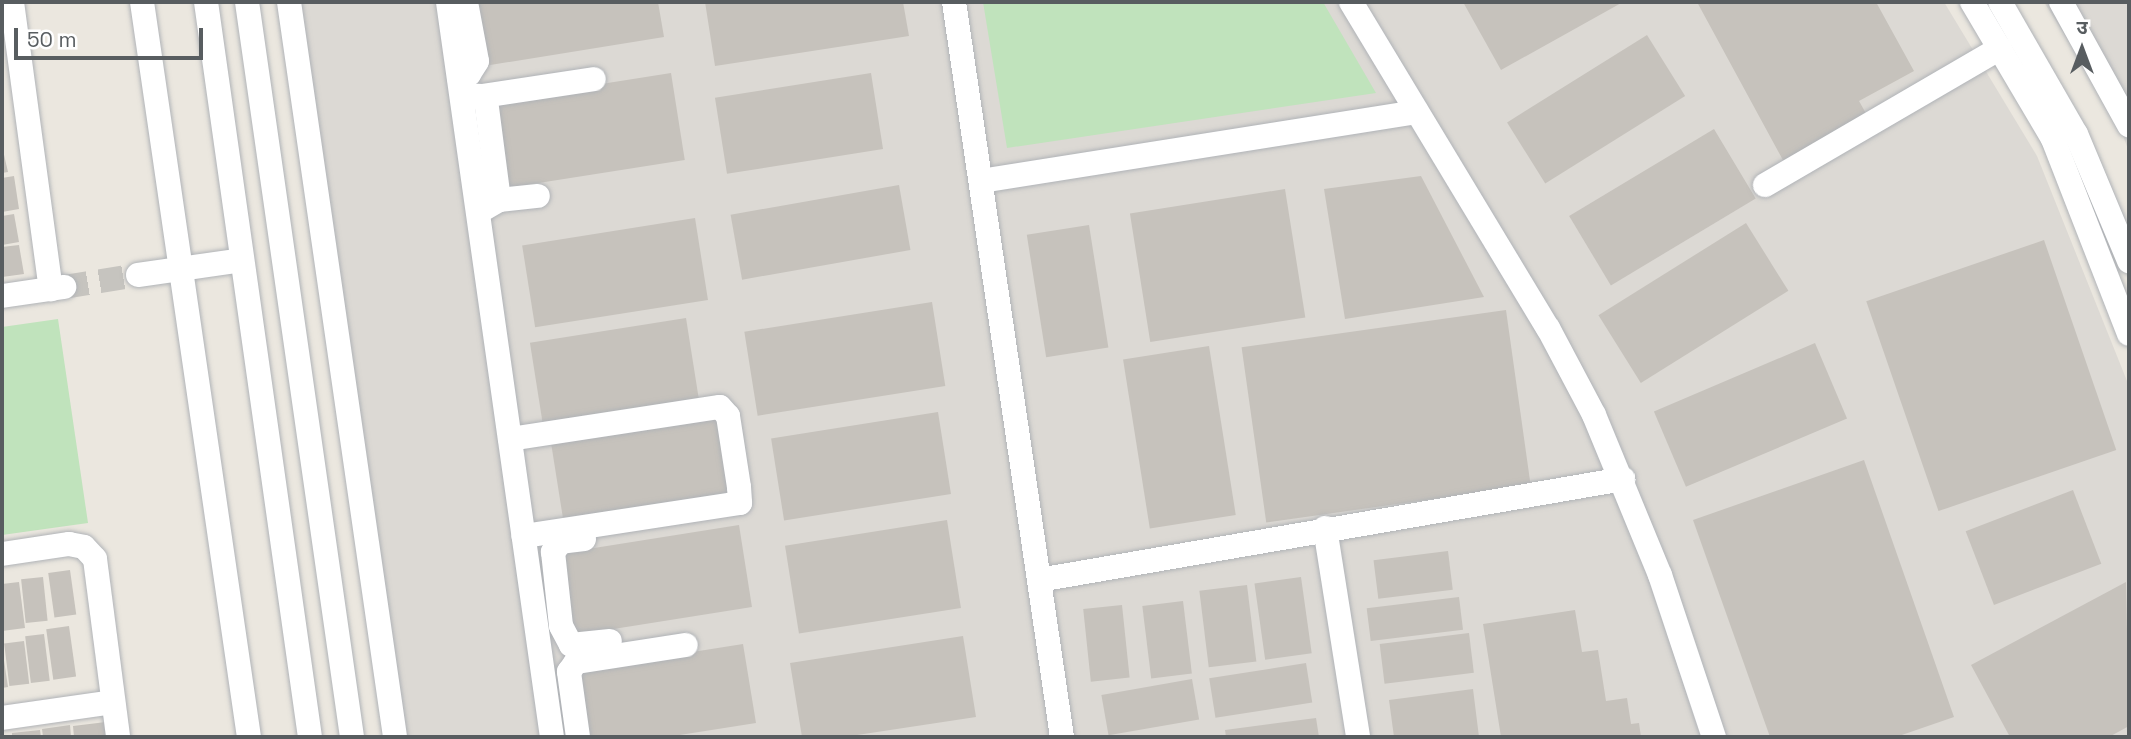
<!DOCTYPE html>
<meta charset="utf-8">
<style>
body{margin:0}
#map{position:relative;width:2131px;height:739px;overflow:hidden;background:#ebe7df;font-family:"Space Grotesk","Noto Sans Devanagari",sans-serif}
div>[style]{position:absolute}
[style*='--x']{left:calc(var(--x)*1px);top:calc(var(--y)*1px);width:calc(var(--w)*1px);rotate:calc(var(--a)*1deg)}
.industrial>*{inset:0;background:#dcd9d4}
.green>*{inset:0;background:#c0e3bc}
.building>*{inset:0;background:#c6c2bc;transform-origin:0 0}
.minor-tunnel>*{height:24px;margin-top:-12px;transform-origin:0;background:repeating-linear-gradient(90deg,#c6c4bf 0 24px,transparent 0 36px)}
.roads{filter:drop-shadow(0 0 2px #b0b3b7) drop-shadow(0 0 2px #b0b3b7)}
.minor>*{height:24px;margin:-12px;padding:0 12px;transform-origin:12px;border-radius:12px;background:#fff}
span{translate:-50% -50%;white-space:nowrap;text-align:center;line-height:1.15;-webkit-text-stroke:7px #fff;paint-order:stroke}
.frame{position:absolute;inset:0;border:4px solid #585d60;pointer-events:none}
.north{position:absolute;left:2047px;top:14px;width:70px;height:70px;-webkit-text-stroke:5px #fff;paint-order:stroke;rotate:0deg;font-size:19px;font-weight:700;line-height:28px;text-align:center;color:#585d60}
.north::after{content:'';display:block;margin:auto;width:24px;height:32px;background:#585d60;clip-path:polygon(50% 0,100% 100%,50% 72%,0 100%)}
.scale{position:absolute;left:14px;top:28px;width:189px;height:32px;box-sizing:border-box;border:4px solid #585d60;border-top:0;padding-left:9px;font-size:21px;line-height:24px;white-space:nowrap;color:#585d60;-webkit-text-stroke:5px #fff;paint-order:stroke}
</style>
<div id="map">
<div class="industrial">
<i style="clip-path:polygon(288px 2px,1944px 2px,2037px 156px,2129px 386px,2129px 737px,402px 737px)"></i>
<i style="clip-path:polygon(2044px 2px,2129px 2px,2129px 152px,2116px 117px)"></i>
</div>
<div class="green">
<i style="clip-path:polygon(983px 2px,1323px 2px,1376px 93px,1007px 148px)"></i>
<i style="clip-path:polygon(58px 319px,88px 523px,2px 535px,2px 327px)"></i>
</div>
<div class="building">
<i style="clip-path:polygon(474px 2px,658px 2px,664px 37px,484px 66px)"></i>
<i style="clip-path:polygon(705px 2px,903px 2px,909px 36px,715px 66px)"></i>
<i style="clip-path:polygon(1463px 2px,1623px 2px,1501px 70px)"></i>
<i style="clip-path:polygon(1697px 2px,1876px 2px,1914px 71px,1859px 101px,1868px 117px,1784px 162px)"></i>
<i style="left:1647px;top:35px;width:72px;height:165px;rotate:58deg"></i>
<i style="left:671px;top:73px;width:88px;height:177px;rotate:81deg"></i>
<i style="left:871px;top:73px;width:77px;height:158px;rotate:81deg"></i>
<i style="left:1714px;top:129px;width:81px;height:169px;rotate:59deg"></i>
<i style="clip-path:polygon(2px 146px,8px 172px,2px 173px)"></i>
<i style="clip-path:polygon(14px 176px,19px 209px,2px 212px,2px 178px)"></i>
<i style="clip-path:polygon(1421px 176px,1484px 297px,1345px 319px,1324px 189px)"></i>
<i style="left:899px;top:185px;width:66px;height:171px;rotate:80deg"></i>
<i style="left:1285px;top:189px;width:130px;height:157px;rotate:81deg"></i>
<i style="clip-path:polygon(14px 214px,19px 242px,2px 245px,2px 216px)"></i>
<i style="left:695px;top:218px;width:83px;height:175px;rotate:81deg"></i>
<i style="left:1746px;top:223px;width:80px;height:174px;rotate:58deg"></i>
<i style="left:1089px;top:225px;width:124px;height:63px;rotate:81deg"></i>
<i style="left:2044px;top:240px;width:222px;height:188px;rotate:71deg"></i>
<i style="clip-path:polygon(19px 245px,24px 274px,2px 277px,2px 247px)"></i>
<i style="left:932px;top:302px;width:85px;height:190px;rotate:81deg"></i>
<i style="left:1506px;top:310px;width:177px;height:267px;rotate:82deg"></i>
<i style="left:686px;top:318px;width:86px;height:158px;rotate:81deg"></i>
<i style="left:1815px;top:343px;width:82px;height:175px;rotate:67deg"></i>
<i style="left:1209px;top:346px;width:171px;height:87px;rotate:81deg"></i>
<i style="left:722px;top:410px;width:86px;height:174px;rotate:81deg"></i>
<i style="left:938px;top:412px;width:83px;height:169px;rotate:81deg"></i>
<i style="clip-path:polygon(1864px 460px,1954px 717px,1896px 737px,1770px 737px,1693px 520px)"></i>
<i style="left:2073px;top:490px;width:79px;height:115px;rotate:69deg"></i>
<i style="left:947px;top:520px;width:89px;height:164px;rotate:81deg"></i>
<i style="left:739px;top:525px;width:83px;height:180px;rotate:81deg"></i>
<i style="left:1448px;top:551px;width:39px;height:75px;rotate:83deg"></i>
<i style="left:70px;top:570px;width:45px;height:22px;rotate:82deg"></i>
<i style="left:43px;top:577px;width:44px;height:22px;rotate:84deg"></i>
<i style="left:1301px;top:577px;width:77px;height:47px;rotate:82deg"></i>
<i style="clip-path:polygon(19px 582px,25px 628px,2px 631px,2px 584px)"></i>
<i style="clip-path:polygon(2126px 582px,2129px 726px,2109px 737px,2010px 737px,1971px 665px)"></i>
<i style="left:1247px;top:585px;width:77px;height:48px;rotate:83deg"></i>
<i style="left:1459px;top:597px;width:33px;height:93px;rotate:83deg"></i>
<i style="left:1183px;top:601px;width:73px;height:41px;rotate:83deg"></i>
<i style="left:1122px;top:605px;width:73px;height:39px;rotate:84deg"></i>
<i style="clip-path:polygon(1575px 610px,1582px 652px,1598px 650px,1606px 701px,1627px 698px,1631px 724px,1639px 723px,1641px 737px,1501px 737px,1483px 624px)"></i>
<i style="left:69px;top:626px;width:51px;height:23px;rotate:82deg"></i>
<i style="left:1469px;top:633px;width:40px;height:90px;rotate:83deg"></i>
<i style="left:44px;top:634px;width:47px;height:19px;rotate:83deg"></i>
<i style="clip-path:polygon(963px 636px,976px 717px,844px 737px,802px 737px,790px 663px)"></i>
<i style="left:24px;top:641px;width:43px;height:20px;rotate:83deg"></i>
<i style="clip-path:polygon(743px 644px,756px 723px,667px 737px,590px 737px,579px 670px)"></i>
<i style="clip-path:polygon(2px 647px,8px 687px,2px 688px)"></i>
<i style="left:1306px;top:663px;width:40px;height:98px;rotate:81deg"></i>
<i style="left:1192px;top:679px;width:41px;height:92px;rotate:80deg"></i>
<i style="clip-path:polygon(1473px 689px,1479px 737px,1394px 737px,1389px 700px)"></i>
<i style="clip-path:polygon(1316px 718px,1319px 737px,1226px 737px,1225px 730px)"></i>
<i style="clip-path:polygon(106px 722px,108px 737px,74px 737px,73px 726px)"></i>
<i style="clip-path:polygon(70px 725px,71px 737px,43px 737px,42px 729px)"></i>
<i style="clip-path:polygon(40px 730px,41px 737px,12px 737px,12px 733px)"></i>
</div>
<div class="minor-tunnel">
<i style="--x:64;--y:287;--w:75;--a:-9.2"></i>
</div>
<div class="roads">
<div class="minor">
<i style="--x:12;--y:2;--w:290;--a:82.3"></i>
<i style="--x:142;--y:2;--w:743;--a:81.72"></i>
<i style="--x:206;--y:2;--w:742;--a:81.95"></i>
<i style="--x:247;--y:2;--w:742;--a:81.87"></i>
<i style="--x:289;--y:2;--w:743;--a:81.79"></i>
<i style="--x:448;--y:2;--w:742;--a:81.95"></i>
<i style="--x:954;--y:2;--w:743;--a:81.64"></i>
<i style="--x:1351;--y:2;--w:381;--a:58.9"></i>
<i style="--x:1548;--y:328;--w:98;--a:62.1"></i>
<i style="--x:1594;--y:415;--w:173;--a:67.6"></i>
<i style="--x:1660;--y:575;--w:171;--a:71.6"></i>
<i style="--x:1972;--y:2;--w:159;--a:59.4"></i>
<i style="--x:2053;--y:139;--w:209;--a:68.7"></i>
<i style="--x:2000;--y:2;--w:152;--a:60.1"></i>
<i style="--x:2076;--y:134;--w:138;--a:67.3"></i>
<i style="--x:2061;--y:2;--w:141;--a:61.1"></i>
<i style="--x:459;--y:78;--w:11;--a:-22"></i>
<i style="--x:469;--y:74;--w:15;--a:-58"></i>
<i style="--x:477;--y:61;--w:60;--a:-100.6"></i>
<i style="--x:462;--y:95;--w:20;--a:3"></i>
<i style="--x:482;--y:96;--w:6;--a:45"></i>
<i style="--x:486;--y:100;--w:101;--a:82.6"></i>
<i style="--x:499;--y:200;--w:22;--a:150"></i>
<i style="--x:482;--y:96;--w:113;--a:-8.6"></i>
<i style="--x:981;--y:181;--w:441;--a:-9"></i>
<i style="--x:1765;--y:185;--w:272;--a:-30.2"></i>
<i style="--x:499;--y:200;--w:39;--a:-6"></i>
<i style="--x:138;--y:275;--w:105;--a:-8.2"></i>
<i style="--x:2;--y:296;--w:63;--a:-8.3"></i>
<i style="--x:510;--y:439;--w:212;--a:-8.7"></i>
<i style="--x:720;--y:407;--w:12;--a:48"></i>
<i style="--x:728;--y:416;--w:72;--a:81.2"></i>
<i style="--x:739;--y:487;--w:16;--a:86"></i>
<i style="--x:740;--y:503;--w:219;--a:171.3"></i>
<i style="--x:1325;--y:528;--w:212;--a:81"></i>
<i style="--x:584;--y:539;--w:23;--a:173"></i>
<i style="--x:561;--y:542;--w:13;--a:129"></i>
<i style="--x:553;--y:552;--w:74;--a:83.8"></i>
<i style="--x:561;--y:626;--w:21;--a:62"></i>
<i style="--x:571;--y:645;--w:39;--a:-6"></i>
<i style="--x:2;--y:554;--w:68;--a:-8.5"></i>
<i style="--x:69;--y:544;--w:15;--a:11"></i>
<i style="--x:84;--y:547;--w:16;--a:47"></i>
<i style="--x:95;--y:559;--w:179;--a:82.6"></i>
<i style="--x:1039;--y:580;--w:593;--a:-9.81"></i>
<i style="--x:2;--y:718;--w:112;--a:-8.2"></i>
<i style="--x:578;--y:737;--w:66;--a:-97.9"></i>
<i style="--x:569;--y:672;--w:12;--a:-55"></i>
<i style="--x:576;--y:662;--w:111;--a:-8.8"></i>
</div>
</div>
<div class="frame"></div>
<div class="north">उ</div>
<div class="scale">50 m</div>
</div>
